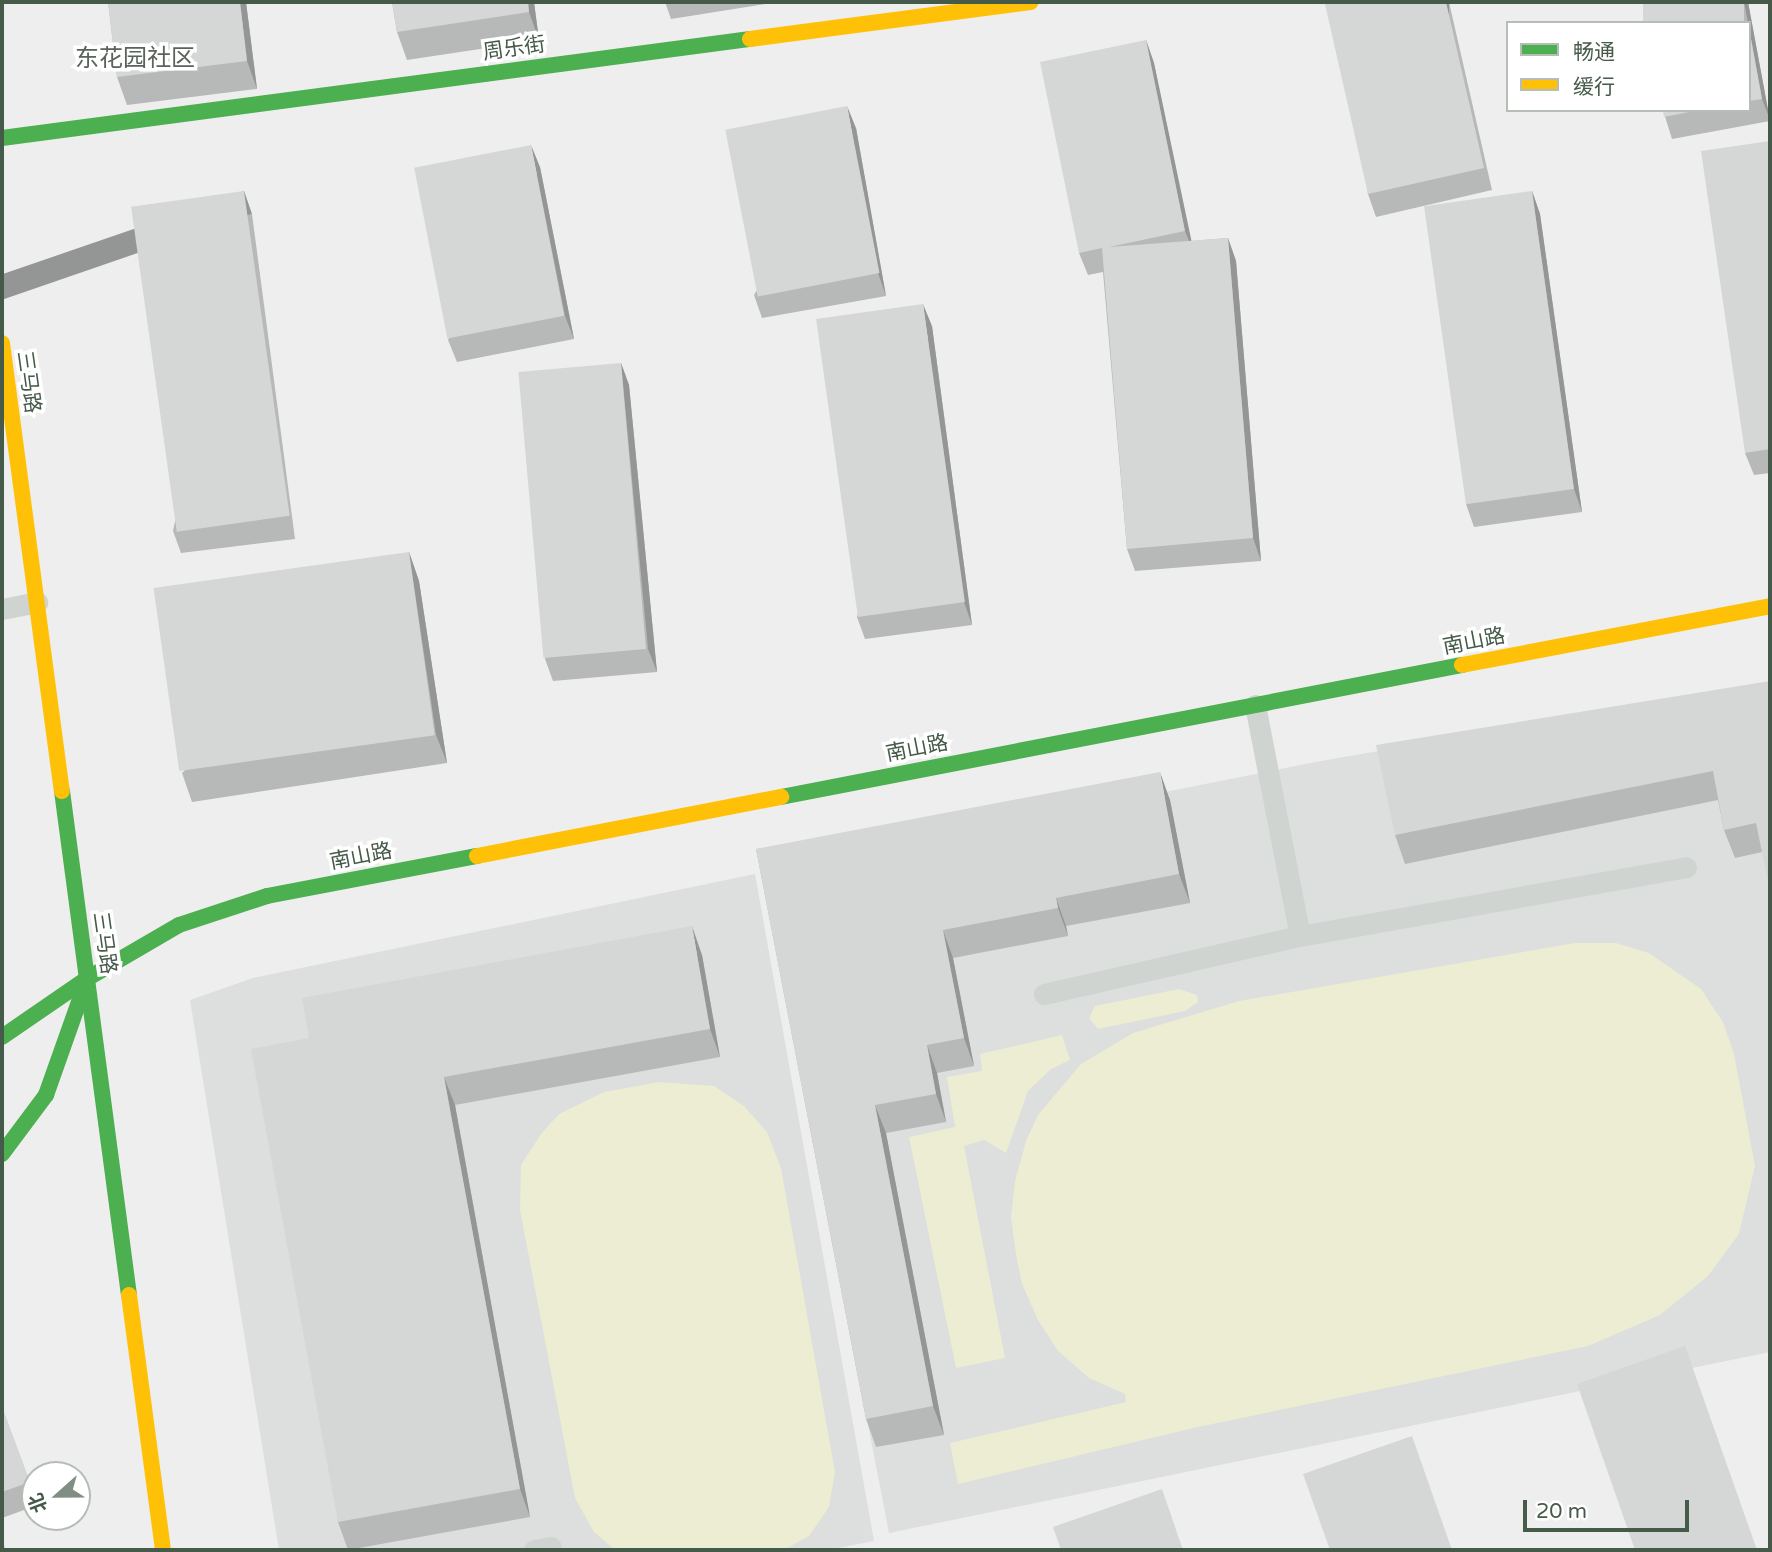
<!DOCTYPE html>
<meta charset="utf-8">
<style>
body{margin:0}
#map{position:relative;width:1772px;height:1552px;overflow:hidden;background:#efeeef;font-family:"Varela Round","Noto Sans SC",sans-serif}
div>[style]{position:absolute}
[style*='--x']{left:calc(var(--x)*1px);top:calc(var(--y)*1px);width:calc(var(--w)*1px);rotate:calc(var(--a)*1deg)}
.education>*{inset:0;background:#dddede}
.green>*{inset:0;background:#ecedd2}
.lane>*{height:21px;margin:-10.5px;padding:0 10.5px;transform-origin:10.5px;border-radius:10.5px;background:#cfd4d0}
.fast>*{height:16px;margin:-8px;padding:0 8px;transform-origin:8px;border-radius:8px;background:#4caf50}
.slow>*{height:16px;margin:-8px;padding:0 8px;transform-origin:8px;border-radius:8px;background:#ffc107}
.wall>*{inset:0;background:#b6b9b7}
.shaded-wall>*{inset:0;background:#949695;transform-origin:0 0}
.building>*{inset:0;background:#d4d7d5;transform-origin:0 0}
span{translate:-50% -50%;white-space:nowrap;text-align:center;line-height:1.15;-webkit-text-stroke:7px #fff;paint-order:stroke}
.street-label{font-size:21px;color:#465a49}
.quarter-label{font-size:24px;color:#5a625c}
.frame{position:absolute;inset:0;border:4px solid #465a49;pointer-events:none}
.legend{position:absolute;left:1506px;top:21px;width:245px;height:91px;box-sizing:border-box;background:#fff;border:2px solid #b5bdb6;margin:0;padding:9px 12px;list-style:none;font-size:21px;color:#465a49}
.legend li{display:flex;align-items:center;gap:14px;height:35px}
.legend b{width:35px;border:2px solid #b5bdb6}
.north{position:absolute;left:21px;top:1461px;width:70px;height:70px;box-sizing:border-box;background:#fff;border:2px solid #b5bdb6;border-radius:50%;rotate:249deg;font-size:19px;font-weight:700;line-height:28px;text-align:center;color:#465a49}
.north::after{content:'';display:block;margin:auto;width:24px;height:32px;background:#818e83;clip-path:polygon(50% 0,100% 100%,50% 72%,0 100%)}
.scale{position:absolute;left:1523px;top:1500px;width:166px;height:32px;box-sizing:border-box;border:4px solid #465a49;border-top:0;padding-left:9px;font-size:21px;line-height:24px;white-space:nowrap;color:#465a49;-webkit-text-stroke:5px #fff;paint-order:stroke}
</style>
<div id="map">
<div class="education">
<i style="clip-path:polygon(1770px 683px,1770px 1352px,889px 1533px,761px 872px,1321px 761px)"></i>
<i style="clip-path:polygon(755px 874px,874px 1541px,828px 1550px,279px 1550px,190px 1000px,253px 978px)"></i>
</div>
<div class="green">
<i style="clip-path:polygon(1575px 943px,1616px 943px,1649px 953px,1701px 989px,1723px 1022px,1734px 1054px,1755px 1166px,1739px 1234px,1708px 1276px,1660px 1315px,1588px 1346px,1198px 1427px,958px 1484px,950px 1443px,1126px 1402px,1125px 1394px,1089px 1378px,1058px 1351px,1038px 1320px,1022px 1284px,1016px 1255px,1011px 1217px,1015px 1181px,1026px 1141px,1038px 1115px,1081px 1064px,1133px 1033px,1239px 1001px)"></i>
<i style="clip-path:polygon(1179px 989px,1197px 995px,1198px 1002px,1185px 1011px,1098px 1029px,1089px 1018px,1095px 1006px)"></i>
<i style="clip-path:polygon(1062px 1035px,1070px 1060px,1051px 1069px,1028px 1091px,1006px 1153px,984px 1140px,964px 1146px,1005px 1358px,956px 1368px,909px 1137px,955px 1127px,947px 1077px,982px 1071px,980px 1054px)"></i>
<i style="clip-path:polygon(659px 1082px,714px 1086px,744px 1106px,767px 1132px,781px 1168px,835px 1472px,829px 1507px,809px 1536px,787px 1548px,615px 1550px,594px 1532px,575px 1498px,520px 1210px,521px 1165px,541px 1134px,559px 1114px,604px 1092px)"></i>
</div>
<div class="lane">
<i style="--x:2;--y:609;--w:36;--a:-11"></i>
<i style="--x:1255;--y:705;--w:235;--a:79"></i>
<i style="--x:1044;--y:994;--w:262;--a:-12.8"></i>
<i style="--x:1300;--y:936;--w:392;--a:-10.1"></i>
<i style="--x:534;--y:1550;--w:17;--a:-10"></i>
</div>
<div class="fast">
<i style="--x:2;--y:138;--w:755;--a:-7.54"></i>
<i style="--x:62;--y:791;--w:508;--a:82.43"></i>
<i style="--x:781;--y:797;--w:694;--a:-10.97"></i>
<i style="--x:2;--y:1037;--w:104;--a:-34.5"></i>
<i style="--x:88;--y:978;--w:105;--a:-30.2"></i>
<i style="--x:179;--y:925;--w:93;--a:-18.2"></i>
<i style="--x:267;--y:896;--w:214;--a:-10.8"></i>
<i style="--x:2;--y:1154;--w:74;--a:-53.3"></i>
<i style="--x:46;--y:1095;--w:117;--a:-70.5"></i>
</div>
<div class="slow">
<i style="--x:750;--y:39;--w:283;--a:-7.5"></i>
<i style="--x:2;--y:343;--w:452;--a:82.4"></i>
<i style="--x:1462;--y:665;--w:314;--a:-10.8"></i>
<i style="--x:477;--y:856;--w:310;--a:-11"></i>
<i style="--x:129;--y:1295;--w:257;--a:82.4"></i>
</div>
<div class="wall">
<i style="clip-path:polygon(108px 2px,246px 2px,257px 89px,127px 105px,117px 77px)"></i>
<i style="clip-path:polygon(392px 2px,534px 2px,539px 40px,407px 60px,397px 32px)"></i>
<i style="clip-path:polygon(665px 2px,778px 2px,671px 19px)"></i>
<i style="clip-path:polygon(1335px 2px,1449px 2px,1492px 190px,1376px 217px,1368px 194px)"></i>
<i style="clip-path:polygon(1643px 2px,1748px 2px,1770px 121px,1672px 139px,1663px 110px,1749px 110px,1749px 23px)"></i>
<i style="clip-path:polygon(1146px 40px,1154px 63px,1191px 241px,1228px 238px,1236px 261px,1261px 561px,1135px 571px,1127px 549px,1103px 272px,1088px 275px,1079px 253px)"></i>
<i style="clip-path:polygon(856px 128px,886px 296px,762px 318px,754px 295px)"></i>
<i style="clip-path:polygon(1770px 141px,1770px 473px,1754px 475px,1745px 453px)"></i>
<i style="clip-path:polygon(540px 167px,574px 339px,457px 362px,448px 340px)"></i>
<i style="clip-path:polygon(244px 191px,252px 214px,295px 539px,181px 553px,173px 531px)"></i>
<i style="clip-path:polygon(1532px 191px,1540px 214px,1582px 512px,1474px 527px,1466px 504px)"></i>
<i style="clip-path:polygon(932px 326px,972px 625px,865px 639px,857px 617px)"></i>
<i style="clip-path:polygon(621px 363px,629px 385px,657px 672px,553px 681px,545px 659px)"></i>
<i style="clip-path:polygon(409px 552px,419px 581px,447px 763px,192px 802px,182px 773px)"></i>
<i style="clip-path:polygon(1770px 681px,1762px 852px,1735px 858px,1724px 830px,1718px 800px,1405px 864px,1395px 835px)"></i>
<i style="clip-path:polygon(1170px 800px,1190px 903px,1066px 926px,1068px 936px,953px 958px,974px 1066px,937px 1073px,946px 1122px,886px 1133px,944px 1435px,876px 1447px,866px 1419px,756px 849px)"></i>
<i style="clip-path:polygon(702px 955px,720px 1057px,455px 1105px,530px 1517px,348px 1550px,338px 1522px,309px 1038px)"></i>
<i style="clip-path:polygon(2px 1407px,35px 1497px,35px 1506px,2px 1518px)"></i>
</div>
<div class="shaded-wall">
<i style="clip-path:polygon(240px 2px,246px 2px,257px 89px,247px 61px)"></i>
<i style="clip-path:polygon(528px 2px,534px 2px,539px 40px,529px 12px)"></i>
<i style="left:1446px;top:2px;width:3px;height:170px"></i>
<i style="clip-path:polygon(1744px 2px,1748px 2px,1770px 120px,1762px 99px,1749px 28px,1749px 23px,1748px 23px)"></i>
<i style="clip-path:polygon(1146px 40px,1154px 63px,1194px 253px,1185px 231px)"></i>
<i style="clip-path:polygon(847px 106px,856px 128px,886px 296px,878px 273px)"></i>
<i style="clip-path:polygon(531px 145px,540px 167px,574px 339px,565px 316px)"></i>
<i style="left:244px;top:191px;width:24px;height:328px;rotate:71deg"></i>
<i style="clip-path:polygon(1532px 191px,1540px 214px,1582px 512px,1574px 489px)"></i>
<i style="clip-path:polygon(1228px 238px,1236px 261px,1261px 561px,1253px 538px)"></i>
<i style="clip-path:polygon(923px 304px,932px 326px,972px 625px,964px 602px)"></i>
<i style="clip-path:polygon(621px 363px,629px 385px,657px 672px,648px 649px)"></i>
<i style="clip-path:polygon(409px 552px,419px 581px,447px 763px,436px 735px)"></i>
<i style="clip-path:polygon(1160px 772px,1170px 800px,1190px 903px,1179px 874px)"></i>
<i style="clip-path:polygon(1056px 898px,1066px 926px,1068px 936px,1058px 908px)"></i>
<i style="clip-path:polygon(692px 926px,702px 955px,720px 1057px,710px 1029px)"></i>
<i style="clip-path:polygon(943px 930px,953px 958px,974px 1066px,964px 1038px)"></i>
<i style="clip-path:polygon(927px 1045px,937px 1073px,946px 1122px,936px 1094px)"></i>
<i style="clip-path:polygon(444px 1077px,455px 1105px,530px 1517px,520px 1489px)"></i>
<i style="clip-path:polygon(875px 1105px,886px 1133px,944px 1435px,933px 1406px)"></i>
</div>
<div class="building">
<i style="clip-path:polygon(108px 2px,240px 2px,247px 61px,117px 77px)"></i>
<i style="clip-path:polygon(392px 2px,528px 2px,529px 12px,397px 32px)"></i>
<i style="clip-path:polygon(1335px 2px,1446px 2px,1484px 168px,1368px 194px,1325px 4px)"></i>
<i style="left:1643px;top:2px;width:101px;height:21px"></i>
<i style="clip-path:polygon(1749px 28px,1762px 99px,1749px 101px)"></i>
<i style="clip-path:polygon(1146px 40px,1185px 231px,1109px 247px,1228px 238px,1253px 538px,1127px 549px,1102px 248px,1079px 253px,1040px 62px)"></i>
<i style="left:847px;top:106px;width:170px;height:124px;rotate:79deg"></i>
<i style="clip-path:polygon(1663px 110px,1699px 110px,1664px 117px)"></i>
<i style="clip-path:polygon(1770px 141px,1770px 449px,1745px 453px,1701px 151px)"></i>
<i style="left:531px;top:145px;width:174px;height:119px;rotate:79deg"></i>
<i style="left:244px;top:191px;width:328px;height:114px;rotate:82deg"></i>
<i style="left:1532px;top:191px;width:301px;height:109px;rotate:82deg"></i>
<i style="left:923px;top:304px;width:301px;height:108px;rotate:82deg"></i>
<i style="left:621px;top:363px;width:287px;height:103px;rotate:85deg"></i>
<i style="left:409px;top:552px;width:185px;height:258px;rotate:82deg"></i>
<i style="clip-path:polygon(1770px 681px,1770px 891px,1756px 823px,1724px 830px,1713px 771px,1395px 835px,1376px 745px)"></i>
<i style="clip-path:polygon(1160px 772px,1179px 874px,1056px 898px,1058px 908px,943px 930px,964px 1038px,927px 1045px,936px 1094px,875px 1105px,933px 1406px,866px 1419px,756px 849px)"></i>
<i style="clip-path:polygon(692px 926px,710px 1029px,444px 1077px,520px 1489px,338px 1522px,251px 1049px,309px 1038px,302px 998px)"></i>
<i style="clip-path:polygon(1685px 1346px,1757px 1550px,1635px 1550px,1577px 1384px)"></i>
<i style="clip-path:polygon(2px 1407px,30px 1482px,2px 1492px)"></i>
<i style="clip-path:polygon(1412px 1436px,1452px 1550px,1330px 1550px,1303px 1474px)"></i>
<i style="clip-path:polygon(1162px 1489px,1183px 1550px,1061px 1550px,1053px 1527px)"></i>
<i style="clip-path:polygon(2px 1539px,6px 1550px,2px 1550px)"></i>
</div>
<div class="street-label">
<span style="left:514px;top:49px;rotate:-8deg">周乐街</span>
<span style="left:28px;top:382px;rotate:82deg">三马路</span>
<span style="left:1474px;top:642px;rotate:-11deg">南山路</span>
<span style="left:917px;top:749px;rotate:-11deg">南山路</span>
<span style="left:361px;top:857px;rotate:-11deg">南山路</span>
<span style="left:104px;top:943px;rotate:82deg">三马路</span>
</div>
<div class="quarter-label">
<span style="left:135px;top:59px">东花园社区</span>
</div>
<div class="frame"></div>
<ul class="legend">
<li><b style="height:9px;background:#4caf50"></b>畅通</li>
<li><b style="height:9px;background:#ffc107"></b>缓行</li>
</ul>
<div class="north">北</div>
<div class="scale">20 m</div>
</div>
